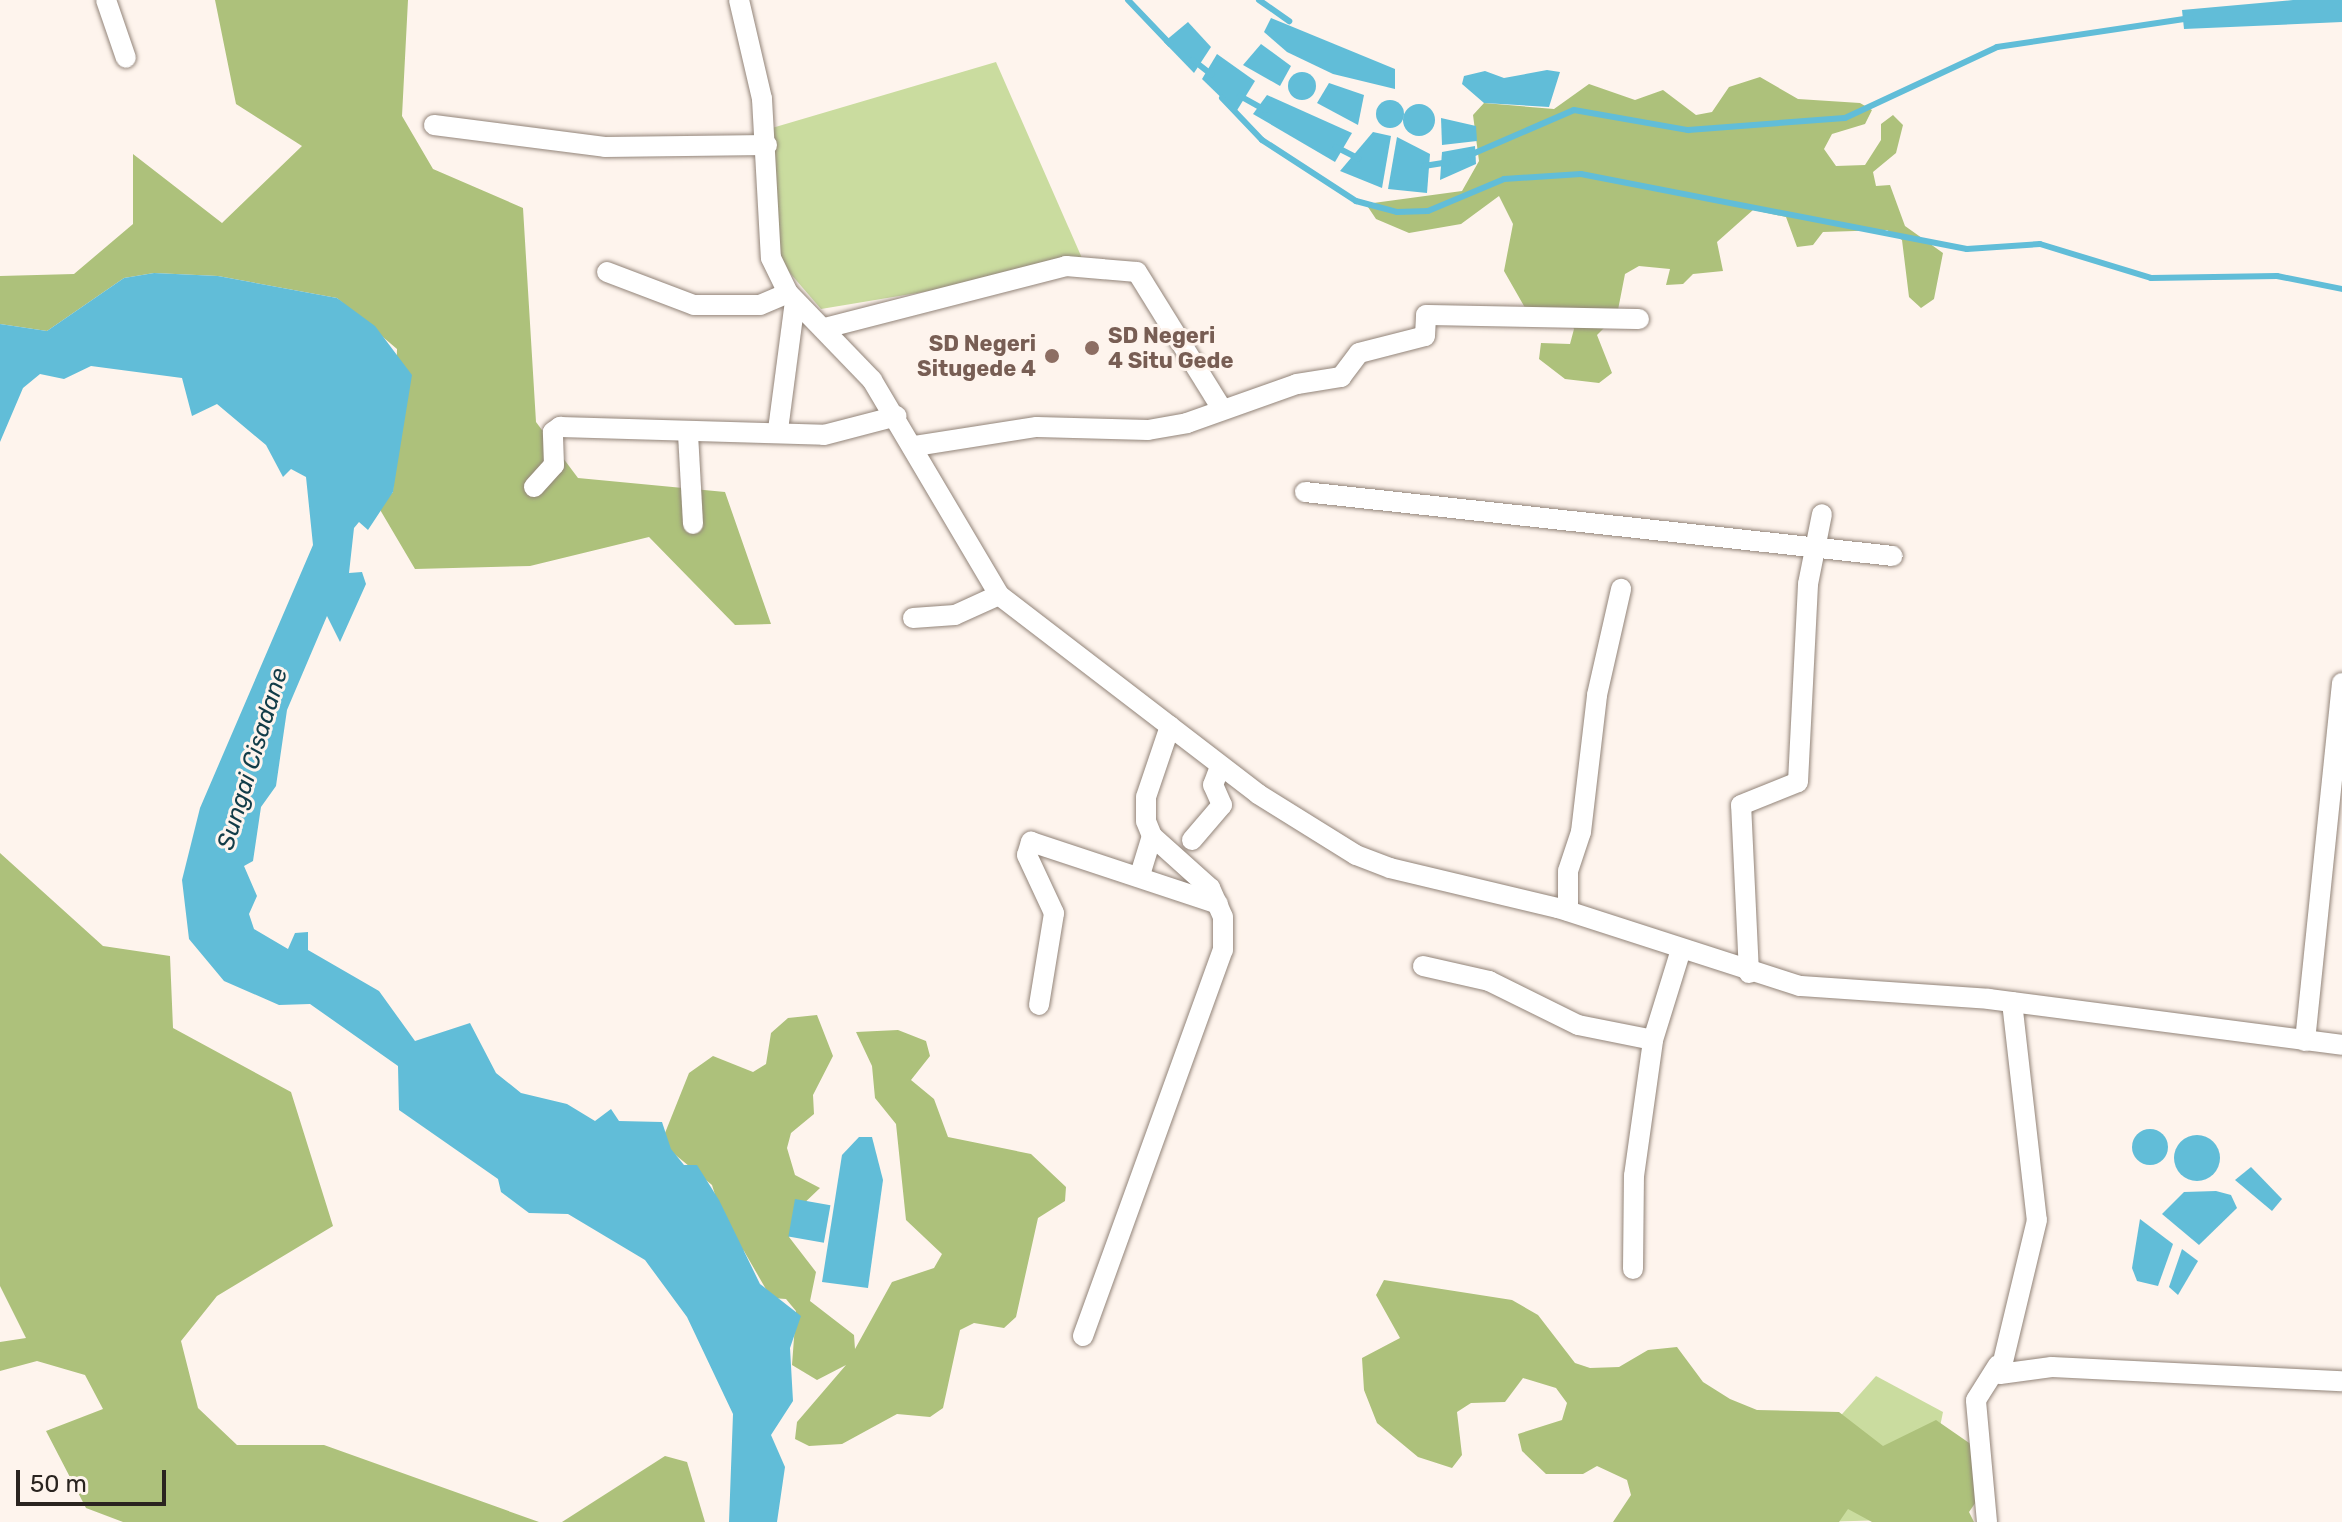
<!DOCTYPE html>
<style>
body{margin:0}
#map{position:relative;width:2342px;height:1522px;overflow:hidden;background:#fef4ed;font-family:Rubik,sans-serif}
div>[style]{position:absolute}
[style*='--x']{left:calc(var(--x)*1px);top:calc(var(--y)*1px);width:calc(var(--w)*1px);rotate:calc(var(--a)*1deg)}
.green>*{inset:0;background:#cadc9f}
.forest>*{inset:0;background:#adc17b}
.water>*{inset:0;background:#61bdd8;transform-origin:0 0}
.round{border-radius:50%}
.stream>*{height:6px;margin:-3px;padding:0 3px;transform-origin:3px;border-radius:3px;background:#61bdd8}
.roads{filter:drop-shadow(0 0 2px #928479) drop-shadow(0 0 2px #928479)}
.minor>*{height:20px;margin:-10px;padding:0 10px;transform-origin:10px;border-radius:10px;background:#fff}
.dots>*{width:22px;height:22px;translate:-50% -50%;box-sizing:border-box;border:4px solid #fef4ed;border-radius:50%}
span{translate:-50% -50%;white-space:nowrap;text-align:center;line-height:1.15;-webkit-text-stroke:6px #fef4ed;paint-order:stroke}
.education-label{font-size:22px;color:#785e54;font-weight:700}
.left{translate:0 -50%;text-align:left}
.right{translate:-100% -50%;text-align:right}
.water-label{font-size:24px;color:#113c48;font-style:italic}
.scale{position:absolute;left:16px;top:1470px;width:150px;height:36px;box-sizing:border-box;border:4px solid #2a2420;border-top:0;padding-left:10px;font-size:24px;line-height:28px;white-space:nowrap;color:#2a2420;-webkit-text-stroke:6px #fef4ed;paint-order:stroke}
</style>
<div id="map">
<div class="green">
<i style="clip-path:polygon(996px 62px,1085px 265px,821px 309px,777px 258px,772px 128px)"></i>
<i style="clip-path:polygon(1876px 1376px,1943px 1412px,1921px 1519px,1820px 1522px,1835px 1422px)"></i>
</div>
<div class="forest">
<i style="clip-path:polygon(215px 0,408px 0,402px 116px,433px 169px,523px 208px,536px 422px,578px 478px,725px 492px,771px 624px,735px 625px,649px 537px,530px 566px,415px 569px,379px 508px,393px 492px,397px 349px,337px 298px,218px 276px,154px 273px,124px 278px,47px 331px,0 324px,0 276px,74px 274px,133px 224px,133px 154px,222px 223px,302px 146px,236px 104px)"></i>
<i style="clip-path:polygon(1760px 77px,1798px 99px,1860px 103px,1872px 110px,1865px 124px,1832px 134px,1824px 149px,1836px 166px,1865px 165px,1881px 140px,1881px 124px,1893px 115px,1903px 125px,1896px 153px,1873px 172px,1876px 186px,1890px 185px,1905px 226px,1943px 253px,1934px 299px,1921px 308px,1909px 297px,1902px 240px,1887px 230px,1823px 232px,1813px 245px,1797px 247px,1786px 217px,1753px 210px,1717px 242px,1723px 271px,1693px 274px,1683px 284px,1666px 285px,1670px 269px,1639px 266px,1625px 274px,1617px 315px,1597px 335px,1612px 373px,1599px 383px,1565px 379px,1539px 359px,1541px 343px,1570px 344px,1574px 329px,1566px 315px,1532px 320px,1504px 271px,1513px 224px,1499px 196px,1461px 224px,1409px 233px,1376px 219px,1366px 204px,1462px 191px,1479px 161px,1473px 115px,1484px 103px,1554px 109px,1589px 84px,1635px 100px,1663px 90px,1696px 115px,1712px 112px,1729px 87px)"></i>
<i style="clip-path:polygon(0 853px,103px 946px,170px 956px,173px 1028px,291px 1092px,333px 1226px,217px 1296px,181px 1341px,198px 1408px,237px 1445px,324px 1445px,539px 1522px,123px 1522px,86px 1508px,46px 1431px,103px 1409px,85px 1375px,37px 1361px,0 1371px,0 1342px,26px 1338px,0 1286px)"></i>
<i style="clip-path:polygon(817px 1015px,833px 1056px,813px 1095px,814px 1114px,791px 1133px,787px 1148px,795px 1175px,820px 1188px,798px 1209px,789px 1237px,816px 1272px,810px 1301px,854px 1335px,855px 1349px,892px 1282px,934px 1268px,942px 1254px,906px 1220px,896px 1124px,875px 1098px,872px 1066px,856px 1032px,898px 1030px,926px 1041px,930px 1056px,911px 1080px,934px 1099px,948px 1137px,1031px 1154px,1066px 1187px,1065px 1201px,1038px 1218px,1016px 1317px,1004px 1328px,974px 1323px,960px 1330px,943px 1408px,930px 1417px,897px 1414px,842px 1444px,809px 1446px,795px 1439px,797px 1422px,846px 1365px,817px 1380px,792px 1365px,796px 1311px,786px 1299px,771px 1298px,744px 1251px,730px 1243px,712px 1185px,661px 1143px,689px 1073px,713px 1056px,753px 1072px,766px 1064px,771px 1033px,788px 1018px)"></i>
<i style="clip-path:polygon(1384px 1280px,1512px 1300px,1538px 1315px,1575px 1363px,1590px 1368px,1619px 1367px,1648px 1350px,1677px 1347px,1703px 1382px,1730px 1399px,1757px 1410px,1839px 1412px,1883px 1446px,1936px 1420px,1975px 1447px,1987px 1486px,1969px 1512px,1974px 1522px,1872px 1522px,1848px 1509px,1839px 1522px,1613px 1522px,1631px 1495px,1627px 1480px,1597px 1466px,1583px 1474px,1546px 1474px,1522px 1451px,1518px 1434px,1562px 1420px,1567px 1403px,1556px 1388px,1523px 1378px,1505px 1402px,1471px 1403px,1457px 1412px,1462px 1455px,1452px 1468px,1418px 1457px,1377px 1423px,1364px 1390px,1362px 1358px,1400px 1338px,1376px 1295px)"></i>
<i style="clip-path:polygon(665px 1456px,687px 1462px,705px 1522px,562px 1522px)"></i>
</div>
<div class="water">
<i style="clip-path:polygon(2293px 0,2342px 0,2342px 22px,2184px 29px,2182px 10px)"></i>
<i style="clip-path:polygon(1271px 18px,1395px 69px,1395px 89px,1333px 74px,1287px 52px,1264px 32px)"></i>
<i style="clip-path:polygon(1188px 22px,1211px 47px,1194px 73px,1164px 42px)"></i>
<i style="clip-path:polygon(1261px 44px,1291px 66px,1280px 86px,1243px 65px)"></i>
<i style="clip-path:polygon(1217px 54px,1255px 81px,1236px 112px,1202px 79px)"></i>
<i style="clip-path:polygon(1547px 70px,1560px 72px,1549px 107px,1484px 103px,1462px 84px,1464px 76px,1485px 71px,1504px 78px)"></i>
<i class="round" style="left:1288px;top:72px;width:28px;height:28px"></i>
<i style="clip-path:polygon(1329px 83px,1364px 95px,1358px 125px,1317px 103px)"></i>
<i style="clip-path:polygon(1267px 95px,1352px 133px,1335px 162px,1253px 114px)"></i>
<i class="round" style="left:1376px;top:100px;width:28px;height:28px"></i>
<i class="round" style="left:1403px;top:104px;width:32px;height:32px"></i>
<i style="clip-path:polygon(1441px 118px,1476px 126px,1477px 141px,1442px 145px)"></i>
<i style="clip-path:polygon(1373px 132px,1391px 136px,1382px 188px,1340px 171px)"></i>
<i style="clip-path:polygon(1397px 137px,1430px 154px,1427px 193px,1388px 189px)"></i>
<i style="clip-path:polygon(1475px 146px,1476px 164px,1440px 180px,1442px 152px)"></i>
<i style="clip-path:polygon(154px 273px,218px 276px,337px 298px,375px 326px,412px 375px,393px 492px,368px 530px,359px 522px,354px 528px,349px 573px,362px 572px,366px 584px,340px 642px,327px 616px,287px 710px,276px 786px,261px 807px,253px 861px,244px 866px,257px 896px,249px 914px,254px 929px,288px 949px,295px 933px,308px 932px,308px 950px,379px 991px,415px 1041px,470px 1023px,496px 1073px,521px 1093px,567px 1104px,595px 1121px,611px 1109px,619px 1121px,662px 1122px,671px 1149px,684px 1165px,697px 1165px,719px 1200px,760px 1284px,801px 1316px,790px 1348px,793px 1401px,771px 1435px,785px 1467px,777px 1522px,729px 1522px,733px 1414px,687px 1317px,645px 1260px,568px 1214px,529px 1213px,501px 1192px,498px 1179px,399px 1110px,398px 1066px,310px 1004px,279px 1005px,224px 981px,189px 939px,182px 880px,200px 808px,313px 545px,306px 477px,291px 469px,283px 477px,266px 445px,217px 404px,192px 416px,182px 378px,91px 366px,64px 379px,40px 374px,23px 388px,0 442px,0 324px,47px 331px,124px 278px)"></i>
<i class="round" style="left:2132px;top:1129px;width:36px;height:36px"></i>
<i class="round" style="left:2174px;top:1135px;width:46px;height:46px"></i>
<i style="clip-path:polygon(859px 1137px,872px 1137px,883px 1180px,868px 1288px,822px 1282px,842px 1155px)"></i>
<i style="clip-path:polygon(2251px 1167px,2282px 1199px,2272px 1211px,2235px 1180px)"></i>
<i style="clip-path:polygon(2216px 1191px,2231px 1195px,2237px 1208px,2199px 1245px,2162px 1214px,2184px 1192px)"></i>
<i style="left:795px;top:1199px;width:36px;height:38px;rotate:10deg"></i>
<i style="clip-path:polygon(2140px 1219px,2173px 1244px,2158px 1286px,2137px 1281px,2132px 1268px)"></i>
<i style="clip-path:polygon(2182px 1249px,2198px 1261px,2178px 1295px,2169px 1287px)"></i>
</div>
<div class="stream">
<i style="--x:1128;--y:0;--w:61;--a:46.3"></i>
<i style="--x:1259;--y:0;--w:37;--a:35"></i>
<i style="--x:1193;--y:60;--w:24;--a:38"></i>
<i style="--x:1240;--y:96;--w:29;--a:29"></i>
<i style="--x:1222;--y:98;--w:58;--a:46.4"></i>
<i style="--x:1262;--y:140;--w:112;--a:33"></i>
<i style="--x:1356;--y:201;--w:42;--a:15"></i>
<i style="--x:1397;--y:212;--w:31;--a:-2"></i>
<i style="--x:1428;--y:211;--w:82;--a:-22.8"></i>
<i style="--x:1504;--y:179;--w:77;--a:-3.7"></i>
<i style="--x:1581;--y:174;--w:393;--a:11"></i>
<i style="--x:1967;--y:249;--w:73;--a:-3.9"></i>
<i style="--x:2040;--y:244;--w:116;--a:17"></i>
<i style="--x:2151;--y:278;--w:126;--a:-0.9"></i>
<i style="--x:2277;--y:276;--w:66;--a:11.3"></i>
<i style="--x:1336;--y:147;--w:25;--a:27"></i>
<i style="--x:1470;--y:155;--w:113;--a:-23.4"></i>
<i style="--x:1574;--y:110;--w:116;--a:10"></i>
<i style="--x:1688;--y:130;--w:157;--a:-4.4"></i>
<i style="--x:1845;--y:118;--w:168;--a:-25"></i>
<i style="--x:1997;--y:47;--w:196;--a:-8.5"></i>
<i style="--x:1424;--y:166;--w:24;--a:-9"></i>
</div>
<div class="roads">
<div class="minor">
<i style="--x:106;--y:0;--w:61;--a:71"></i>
<i style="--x:739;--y:0;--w:102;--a:76.9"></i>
<i style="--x:762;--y:99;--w:159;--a:86.8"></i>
<i style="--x:771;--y:258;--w:39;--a:64"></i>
<i style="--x:788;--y:293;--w:121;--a:46"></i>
<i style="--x:872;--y:380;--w:250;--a:59.4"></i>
<i style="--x:999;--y:595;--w:327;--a:37.5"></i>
<i style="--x:1258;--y:794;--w:115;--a:31.9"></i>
<i style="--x:1356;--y:855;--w:36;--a:21"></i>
<i style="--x:1390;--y:868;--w:173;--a:13.4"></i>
<i style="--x:1558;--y:908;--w:254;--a:17.9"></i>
<i style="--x:1800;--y:986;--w:189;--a:3.9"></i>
<i style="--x:1989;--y:999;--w:356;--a:7.4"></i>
<i style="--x:434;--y:125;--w:172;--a:7.3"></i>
<i style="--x:605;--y:147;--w:162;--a:-0.7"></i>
<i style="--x:607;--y:272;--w:93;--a:20.8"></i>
<i style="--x:694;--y:305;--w:66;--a:0"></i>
<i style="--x:760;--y:305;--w:30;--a:-23"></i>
<i style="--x:825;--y:328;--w:249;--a:-14.4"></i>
<i style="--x:1066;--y:266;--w:71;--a:4.8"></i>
<i style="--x:1137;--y:272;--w:161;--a:58.2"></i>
<i style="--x:778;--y:430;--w:130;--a:-82.5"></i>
<i style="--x:688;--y:434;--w:90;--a:86.8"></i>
<i style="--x:915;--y:446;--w:123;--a:-8.9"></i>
<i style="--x:1037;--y:427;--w:111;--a:1.5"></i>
<i style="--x:1148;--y:430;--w:40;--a:-10"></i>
<i style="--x:1187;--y:423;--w:117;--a:-19.5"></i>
<i style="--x:1297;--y:384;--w:45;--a:-9"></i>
<i style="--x:1341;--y:377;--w:30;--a:-53"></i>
<i style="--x:1359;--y:353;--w:68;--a:-14.4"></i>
<i style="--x:1425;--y:336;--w:21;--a:-87"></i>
<i style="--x:1426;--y:315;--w:213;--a:1.1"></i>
<i style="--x:534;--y:487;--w:30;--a:-48"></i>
<i style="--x:554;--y:465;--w:33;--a:-92"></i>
<i style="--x:553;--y:432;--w:9;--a:-36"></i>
<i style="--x:560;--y:427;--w:264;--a:1.7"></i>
<i style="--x:824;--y:435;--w:75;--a:-14.6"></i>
<i style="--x:1305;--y:492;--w:591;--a:6.21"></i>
<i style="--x:913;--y:618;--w:42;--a:-4.1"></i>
<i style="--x:955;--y:615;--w:48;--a:-24.4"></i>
<i style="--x:1192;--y:840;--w:46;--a:-49.4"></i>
<i style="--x:1222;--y:805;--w:22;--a:-114"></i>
<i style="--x:1213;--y:785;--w:17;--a:-69"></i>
<i style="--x:1140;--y:875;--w:41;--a:-72.9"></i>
<i style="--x:1568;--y:911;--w:40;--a:-90"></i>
<i style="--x:1568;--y:871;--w:41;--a:-71.6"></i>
<i style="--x:1581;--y:832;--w:138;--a:-83.3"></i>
<i style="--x:1597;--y:695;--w:109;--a:-77.2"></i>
<i style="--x:1423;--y:966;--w:68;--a:12.8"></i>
<i style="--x:1489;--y:981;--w:99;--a:26.3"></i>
<i style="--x:1578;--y:1025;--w:76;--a:11.3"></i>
<i style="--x:1749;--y:973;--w:168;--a:-92.7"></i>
<i style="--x:1741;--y:805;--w:61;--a:-22"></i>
<i style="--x:1798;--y:782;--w:198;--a:-87.1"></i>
<i style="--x:1808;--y:584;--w:71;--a:-78.7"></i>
<i style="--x:2012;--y:1002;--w:219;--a:83.5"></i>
<i style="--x:2037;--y:1220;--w:158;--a:103.5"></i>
<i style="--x:2000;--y:1374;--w:52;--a:-7.7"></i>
<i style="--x:2052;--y:1367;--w:290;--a:2.8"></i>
<i style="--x:1039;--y:1005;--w:93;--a:-80.7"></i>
<i style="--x:1054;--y:913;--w:64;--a:-115"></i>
<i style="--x:1027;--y:855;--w:14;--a:-73"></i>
<i style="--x:1031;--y:842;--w:197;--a:18.3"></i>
<i style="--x:2305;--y:1041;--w:360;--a:-84.1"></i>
<i style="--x:1633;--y:1269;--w:93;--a:-89.4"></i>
<i style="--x:1634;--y:1176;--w:137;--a:-82"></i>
<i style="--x:1653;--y:1040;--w:91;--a:-72.8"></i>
<i style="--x:1083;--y:1336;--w:411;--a:-70.1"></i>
<i style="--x:1223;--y:950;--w:33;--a:-90"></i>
<i style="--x:1223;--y:917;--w:32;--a:-114"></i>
<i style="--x:1210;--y:888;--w:78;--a:-138.1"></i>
<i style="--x:1152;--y:836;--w:16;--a:-112"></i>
<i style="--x:1146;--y:821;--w:24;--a:-90"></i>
<i style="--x:1146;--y:797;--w:75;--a:-71.3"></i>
<i style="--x:1987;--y:1522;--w:122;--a:-95.2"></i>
<i style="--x:1976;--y:1400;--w:41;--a:-57.8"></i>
</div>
</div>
<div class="dots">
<i style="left:1092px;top:348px;background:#8d6e63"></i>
<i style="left:1052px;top:356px;background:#8d6e63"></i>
</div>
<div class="education-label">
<span class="left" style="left:1108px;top:348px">SD Negeri<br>4 Situ Gede</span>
<span class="right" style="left:1036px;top:356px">SD Negeri<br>Situgede 4</span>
</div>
<div class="water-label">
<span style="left:253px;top:759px;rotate:-73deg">Sungai Cisadane</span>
</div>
<div class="scale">50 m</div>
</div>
